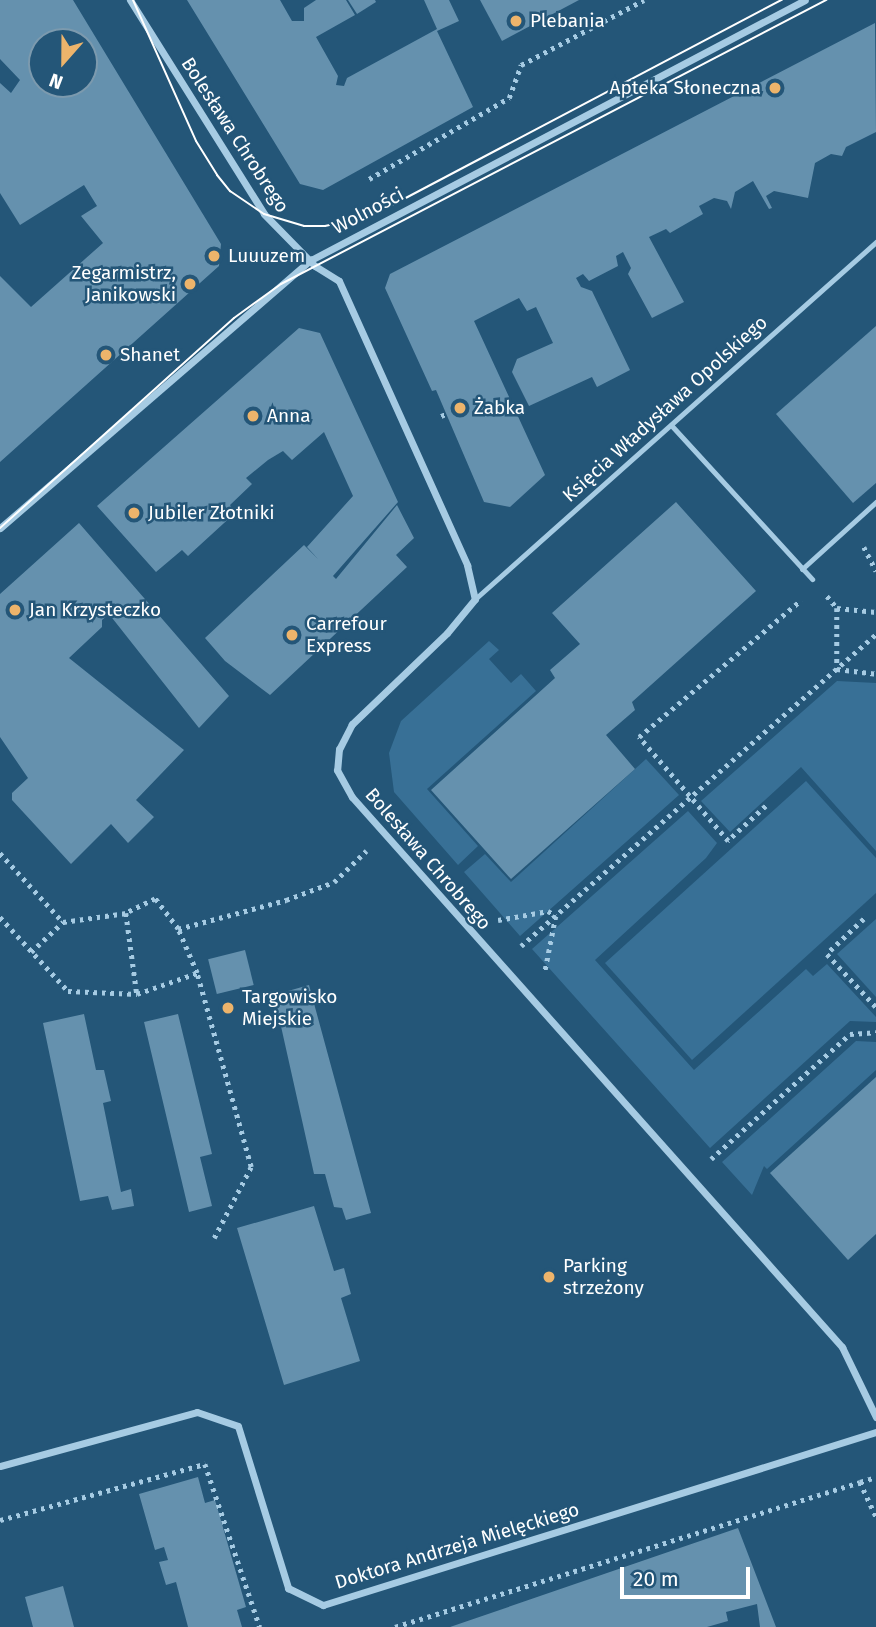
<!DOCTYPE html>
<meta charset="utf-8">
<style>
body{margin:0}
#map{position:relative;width:876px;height:1627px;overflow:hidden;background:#245678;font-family:"Fira Sans",sans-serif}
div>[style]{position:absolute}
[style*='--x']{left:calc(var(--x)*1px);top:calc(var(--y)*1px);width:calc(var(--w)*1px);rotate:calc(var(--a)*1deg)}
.green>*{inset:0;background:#387096}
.building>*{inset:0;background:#6591ae;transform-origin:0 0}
.path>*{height:4.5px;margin-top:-2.25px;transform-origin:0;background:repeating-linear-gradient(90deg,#a6cbe3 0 3.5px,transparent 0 8.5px)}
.lane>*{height:5px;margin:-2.5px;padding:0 2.5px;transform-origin:2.5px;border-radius:2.5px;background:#a6cbe3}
.street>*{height:7px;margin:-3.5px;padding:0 3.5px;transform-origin:3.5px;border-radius:3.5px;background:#a6cbe3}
.tram>*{height:2px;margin:-1px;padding:0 1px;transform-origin:1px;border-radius:1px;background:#fff}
.dots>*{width:19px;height:19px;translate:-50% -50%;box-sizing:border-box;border:4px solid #245678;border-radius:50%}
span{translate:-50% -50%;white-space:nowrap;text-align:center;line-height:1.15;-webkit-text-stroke:5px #245678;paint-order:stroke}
.poi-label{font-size:19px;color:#fff}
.left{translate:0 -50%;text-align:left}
.right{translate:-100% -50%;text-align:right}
.street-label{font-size:19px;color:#fff}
.north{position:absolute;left:28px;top:28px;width:70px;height:70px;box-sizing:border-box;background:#245678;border:2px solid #7c9aae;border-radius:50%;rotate:201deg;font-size:19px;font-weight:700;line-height:28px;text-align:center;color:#fff}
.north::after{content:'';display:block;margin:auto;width:24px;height:32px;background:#edb46b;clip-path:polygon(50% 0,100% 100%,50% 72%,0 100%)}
.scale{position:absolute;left:620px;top:1567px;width:130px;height:32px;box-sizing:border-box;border:4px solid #fff;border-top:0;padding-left:9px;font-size:21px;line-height:24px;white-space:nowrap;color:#fff;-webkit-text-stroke:5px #245678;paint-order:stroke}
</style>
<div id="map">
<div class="green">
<i style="clip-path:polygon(489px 641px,499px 650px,489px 659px,511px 683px,521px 674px,536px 691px,427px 789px,478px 846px,458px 865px,394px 792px,389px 753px,401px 721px)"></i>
<i style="clip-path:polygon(837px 681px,876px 683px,876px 851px,801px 767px,730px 832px,701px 801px)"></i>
<i style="clip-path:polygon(646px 759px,679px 795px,520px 936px,464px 872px,485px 854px,511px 882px)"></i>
<i style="clip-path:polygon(806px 781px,876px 858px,876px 893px,692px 1060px,605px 963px)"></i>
<i style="clip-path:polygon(688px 811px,717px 843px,706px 858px,595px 960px,694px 1070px,806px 969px,813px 976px,827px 964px,876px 1017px,876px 1022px,850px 1021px,710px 1148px,532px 949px)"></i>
<i style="clip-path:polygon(876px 919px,876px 997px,837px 954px)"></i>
<i style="clip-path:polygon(856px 1041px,876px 1042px,876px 1070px,767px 1169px,764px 1166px,752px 1195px,722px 1162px)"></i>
</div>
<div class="building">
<i style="clip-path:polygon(evenodd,0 0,73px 0,221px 244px,219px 266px,0 462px,0 276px,31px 307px,103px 243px,81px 216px,97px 206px,84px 185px,20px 225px,0 193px,0 83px,11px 93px,20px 80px,0 59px,0 0,42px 42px,84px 42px,84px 84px,42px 84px,42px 42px)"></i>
<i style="clip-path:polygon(187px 0,280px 0,292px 21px,304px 21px,304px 8px,316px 0,346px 0,355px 15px,316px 37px,338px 76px,336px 85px,344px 86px,347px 78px,437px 29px,424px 0,449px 0,459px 21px,437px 31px,473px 107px,323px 190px,300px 184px)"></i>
<i style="clip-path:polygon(348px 0,375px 0,376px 2px,357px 14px)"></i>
<i style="clip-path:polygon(480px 0,579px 0,502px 41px)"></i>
<i style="clip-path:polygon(875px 23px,876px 132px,846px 147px,842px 156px,831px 154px,815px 163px,808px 198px,774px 191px,766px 196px,772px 208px,769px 209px,753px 181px,735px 192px,731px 209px,727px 201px,714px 198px,699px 206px,703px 214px,670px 233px,666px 229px,649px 237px,684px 302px,652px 318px,628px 274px,631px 268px,623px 252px,616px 256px,618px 266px,589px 281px,583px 274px,576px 278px,581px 287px,592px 291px,630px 370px,597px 387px,592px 377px,529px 406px,512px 372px,517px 359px,553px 343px,536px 307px,527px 311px,519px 298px,474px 321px,545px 475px,510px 507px,484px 502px,436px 390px,432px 391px,385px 288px,390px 274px)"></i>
<i style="clip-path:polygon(876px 326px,876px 483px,853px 503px,776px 414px)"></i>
<i style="clip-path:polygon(299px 328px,320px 333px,398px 502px,333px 576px,336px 579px,397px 505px,414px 538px,396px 555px,407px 567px,270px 695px,225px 661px,205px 638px,304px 545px,318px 559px,307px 547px,353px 496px,324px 432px,292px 460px,283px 451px,268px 460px,246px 478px,252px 484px,230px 505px,235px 513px,188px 556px,182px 550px,156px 572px,97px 506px)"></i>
<i style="clip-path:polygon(676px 502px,756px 591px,632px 702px,635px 710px,606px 735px,635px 769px,511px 879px,431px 790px,555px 678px,550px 670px,580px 644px,552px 613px)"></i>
<i style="clip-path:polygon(79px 523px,229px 696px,199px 728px,109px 614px,102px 620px,102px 627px,69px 658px,184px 750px,136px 800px,154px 817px,128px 843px,111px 824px,71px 864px,12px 800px,12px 793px,28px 778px,0 737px,0 594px)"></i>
<i style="left:245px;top:950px;width:36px;height:38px;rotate:76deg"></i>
<i style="clip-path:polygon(309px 985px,371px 1213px,346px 1220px,342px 1208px,334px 1207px,325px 1174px,314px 1174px,274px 995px)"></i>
<i style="clip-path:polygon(84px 1014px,96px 1070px,104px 1070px,111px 1101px,103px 1103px,121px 1192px,131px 1189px,134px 1206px,112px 1210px,108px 1196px,80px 1201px,43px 1023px)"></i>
<i style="clip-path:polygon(178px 1014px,212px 1154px,200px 1157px,212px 1206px,189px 1212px,144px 1022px)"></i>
<i style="clip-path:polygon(876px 1077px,876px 1234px,848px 1260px,770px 1173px)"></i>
<i style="clip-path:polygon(314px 1206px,334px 1271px,344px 1268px,351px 1294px,341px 1298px,360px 1361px,284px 1385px,237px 1228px)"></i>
<i style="clip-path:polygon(198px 1477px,205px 1503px,215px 1500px,246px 1607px,237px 1610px,242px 1627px,188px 1627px,176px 1582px,166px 1585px,159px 1562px,168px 1560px,164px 1547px,155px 1550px,139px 1494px)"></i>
<i style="clip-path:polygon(738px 1528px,776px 1627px,760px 1627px,757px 1604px,726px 1612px,728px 1621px,707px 1627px,450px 1627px)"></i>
<i style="clip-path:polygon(63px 1586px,74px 1627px,33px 1627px,25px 1597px)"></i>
</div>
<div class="path">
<i style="--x:369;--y:179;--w:162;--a:-30.1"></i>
<i style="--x:509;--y:98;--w:35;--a:-70"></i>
<i style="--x:521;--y:65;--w:139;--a:-27.9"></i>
<i style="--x:441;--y:416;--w:5;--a:-22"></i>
<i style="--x:864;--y:547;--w:27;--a:63"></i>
<i style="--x:827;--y:596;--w:16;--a:50"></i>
<i style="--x:837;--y:608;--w:39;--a:6"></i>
<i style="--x:837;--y:608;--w:61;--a:90"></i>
<i style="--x:837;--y:669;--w:39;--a:7"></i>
<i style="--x:766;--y:806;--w:52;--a:137.4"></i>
<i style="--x:728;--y:841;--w:137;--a:-130.6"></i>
<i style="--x:639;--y:737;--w:212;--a:-40.2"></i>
<i style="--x:0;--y:853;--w:93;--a:47.6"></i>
<i style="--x:63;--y:922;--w:64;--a:-8.1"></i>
<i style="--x:0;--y:917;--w:100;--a:47.4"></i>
<i style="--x:68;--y:991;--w:69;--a:2.5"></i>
<i style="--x:864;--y:919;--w:51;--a:136.6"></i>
<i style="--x:827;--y:954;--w:72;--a:47.2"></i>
<i style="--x:498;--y:920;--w:51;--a:-10.2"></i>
<i style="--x:548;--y:911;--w:9;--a:32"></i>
<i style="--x:556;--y:916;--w:57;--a:101.1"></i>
<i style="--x:178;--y:929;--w:38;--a:-127"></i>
<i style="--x:155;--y:899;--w:32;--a:154"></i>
<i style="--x:126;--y:913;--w:82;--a:82.3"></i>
<i style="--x:137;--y:994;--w:64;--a:-19.3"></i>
<i style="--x:521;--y:946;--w:473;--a:-41.3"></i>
<i style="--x:31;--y:952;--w:44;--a:-43.2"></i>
<i style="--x:711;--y:1159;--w:187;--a:-42"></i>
<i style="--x:850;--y:1034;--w:26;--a:-4"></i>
<i style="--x:214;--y:1238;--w:80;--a:-62.5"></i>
<i style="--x:251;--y:1167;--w:201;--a:-105.6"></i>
<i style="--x:197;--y:973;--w:48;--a:-113.4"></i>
<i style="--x:178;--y:929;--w:112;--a:-15"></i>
<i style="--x:286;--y:900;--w:51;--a:-20.6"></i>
<i style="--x:334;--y:882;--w:45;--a:-44.1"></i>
<i style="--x:860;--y:1482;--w:17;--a:-17"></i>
<i style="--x:0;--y:1520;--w:213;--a:-15.3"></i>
<i style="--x:205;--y:1464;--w:172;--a:71.4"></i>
<i style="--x:395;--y:1627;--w:487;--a:-17.3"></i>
<i style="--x:860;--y:1482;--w:38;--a:65"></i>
</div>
<div class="lane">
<i style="--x:671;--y:425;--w:209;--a:47.5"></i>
<i style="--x:802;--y:569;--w:100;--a:-42.2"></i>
<i style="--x:475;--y:599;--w:537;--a:-41.68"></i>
</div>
<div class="street">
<i style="--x:130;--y:0;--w:252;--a:57.9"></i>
<i style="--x:264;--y:214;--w:73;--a:45.6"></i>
<i style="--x:315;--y:266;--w:28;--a:32"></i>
<i style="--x:339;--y:281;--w:312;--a:65.7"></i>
<i style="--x:467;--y:565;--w:35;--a:77"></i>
<i style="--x:475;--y:599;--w:44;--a:129.5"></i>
<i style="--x:447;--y:633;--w:132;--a:136.2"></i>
<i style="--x:352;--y:724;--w:28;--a:117"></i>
<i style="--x:339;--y:749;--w:21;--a:95"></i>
<i style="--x:337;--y:770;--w:31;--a:61"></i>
<i style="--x:352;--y:797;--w:737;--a:48.3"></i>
<i style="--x:842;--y:1347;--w:78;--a:64.1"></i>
<i style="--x:0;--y:528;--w:411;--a:-40.8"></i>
<i style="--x:311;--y:260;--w:558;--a:-27.76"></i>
<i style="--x:0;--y:1466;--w:204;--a:-15.3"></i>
<i style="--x:197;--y:1412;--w:43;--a:18.9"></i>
<i style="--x:238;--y:1426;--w:170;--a:72.8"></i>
<i style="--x:288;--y:1588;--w:39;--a:26"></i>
<i style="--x:323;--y:1605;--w:579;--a:-17.37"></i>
</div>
<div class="tram">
<i style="--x:133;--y:0;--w:154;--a:65.9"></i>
<i style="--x:196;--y:141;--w:40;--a:58"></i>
<i style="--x:217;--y:175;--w:21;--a:51"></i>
<i style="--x:230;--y:191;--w:41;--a:34.1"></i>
<i style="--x:264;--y:214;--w:42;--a:16.7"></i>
<i style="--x:304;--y:226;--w:21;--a:0"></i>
<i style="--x:325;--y:226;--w:42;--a:-12.4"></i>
<i style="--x:366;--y:217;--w:38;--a:-25"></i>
<i style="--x:400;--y:201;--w:432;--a:-27.8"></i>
<i style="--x:0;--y:528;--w:314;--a:-41.9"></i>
<i style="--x:234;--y:318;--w:58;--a:-35.9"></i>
<i style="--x:281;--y:284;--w:615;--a:-27.52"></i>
</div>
<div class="dots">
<i style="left:516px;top:21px;background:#edb46b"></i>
<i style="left:775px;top:88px;background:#edb46b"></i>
<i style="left:214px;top:256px;background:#edb46b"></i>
<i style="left:190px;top:284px;background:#edb46b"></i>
<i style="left:106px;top:355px;background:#edb46b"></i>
<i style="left:460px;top:408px;background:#edb46b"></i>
<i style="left:253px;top:416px;background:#edb46b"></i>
<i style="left:134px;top:513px;background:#edb46b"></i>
<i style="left:15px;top:610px;background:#edb46b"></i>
<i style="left:292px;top:635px;background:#edb46b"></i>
<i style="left:228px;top:1008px;background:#edb46b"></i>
<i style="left:549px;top:1277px;background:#edb46b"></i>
</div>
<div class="poi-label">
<span class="left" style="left:530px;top:21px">Plebania</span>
<span class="right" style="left:761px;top:88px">Apteka Słoneczna</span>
<span class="left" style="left:228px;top:256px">Luuuzem</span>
<span class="right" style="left:176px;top:284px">Zegarmistrz,<br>Janikowski</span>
<span class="left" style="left:120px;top:355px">Shanet</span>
<span class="left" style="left:474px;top:408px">Żabka</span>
<span class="left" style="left:267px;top:416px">Anna</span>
<span class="left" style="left:148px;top:513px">Jubiler Złotniki</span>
<span class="left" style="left:29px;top:610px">Jan Krzysteczko</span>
<span class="left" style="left:306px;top:635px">Carrefour<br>Express</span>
<span class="left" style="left:242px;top:1008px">Targowisko<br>Miejskie</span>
<span class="left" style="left:563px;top:1277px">Parking<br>strzeżony</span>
</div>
<div class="street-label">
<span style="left:235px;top:135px;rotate:57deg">Bolesława Chrobrego</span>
<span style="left:368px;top:211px;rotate:-28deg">Wolności</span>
<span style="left:665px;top:409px;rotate:-42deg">Księcia Władysława Opolskiego</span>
<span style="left:428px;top:859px;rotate:49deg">Bolesława Chrobrego</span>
<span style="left:457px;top:1546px;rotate:-17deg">Doktora Andrzeja Mielęckiego</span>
</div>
<div class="north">N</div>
<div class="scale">20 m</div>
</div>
